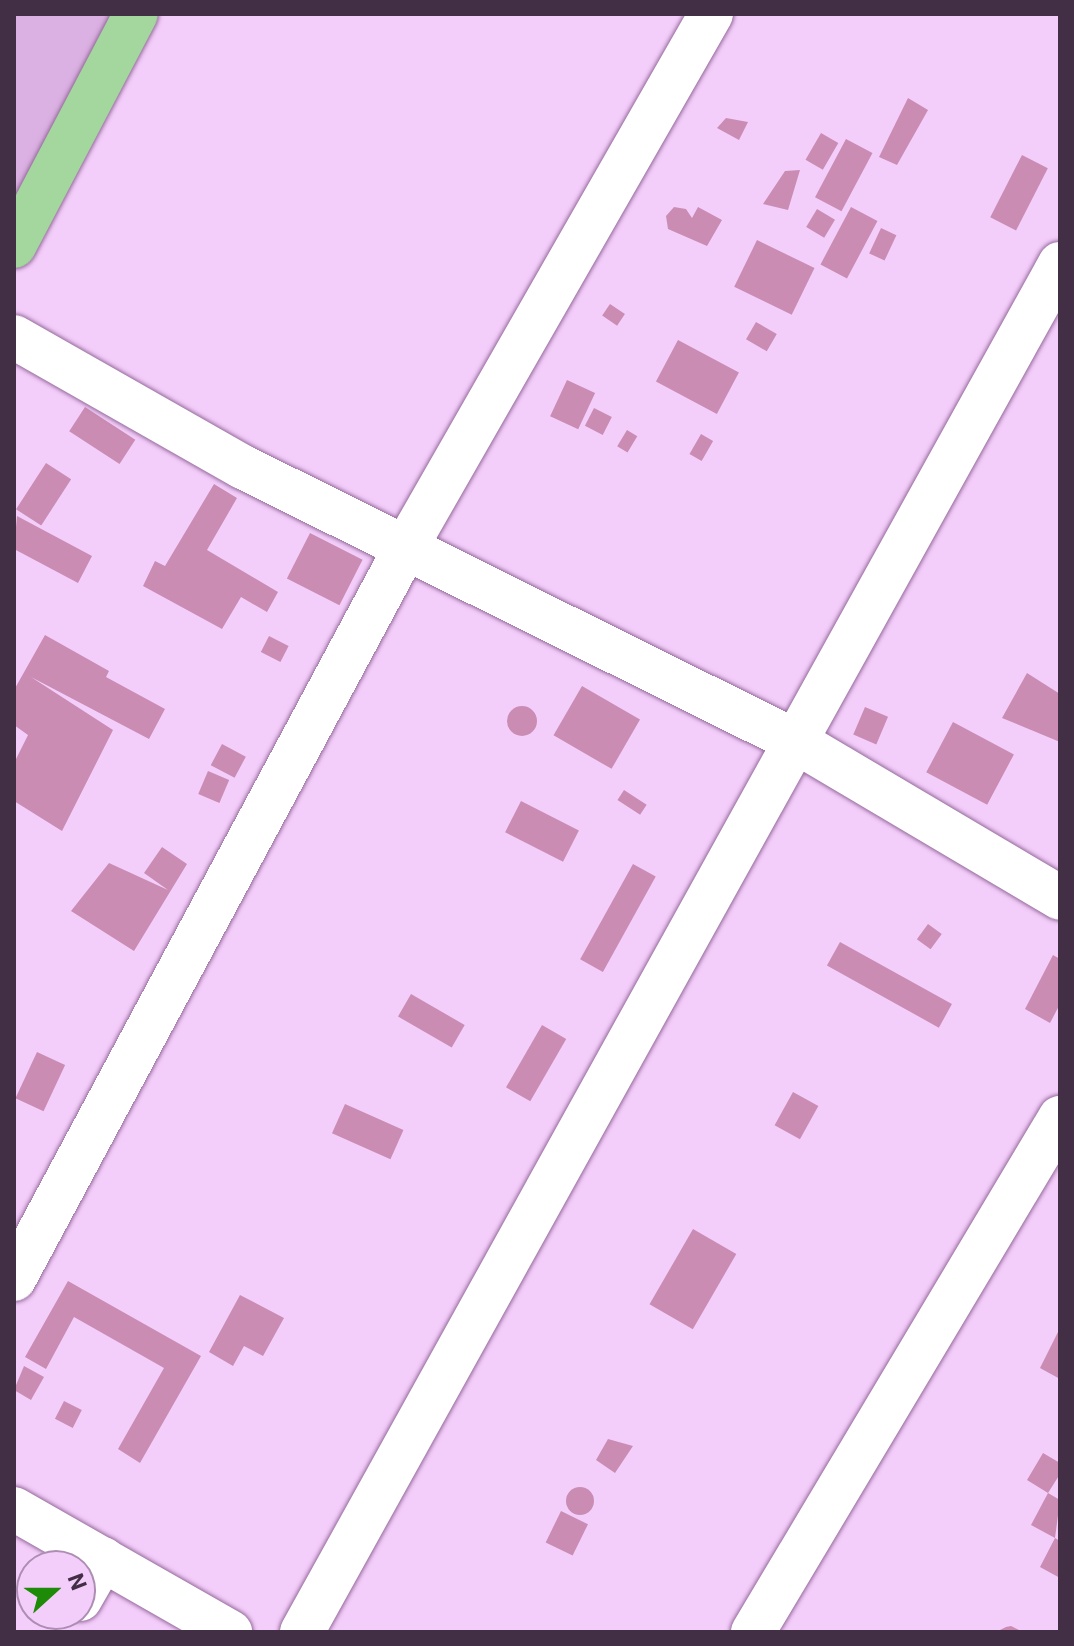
<!DOCTYPE html>
<style>
body{margin:0}
#map{position:relative;width:1074px;height:1646px;overflow:hidden;background:#f4cefb;font-family:Roboto,sans-serif}
div>[style]{position:absolute}
[style*='--x']{left:calc(var(--x)*1px);top:calc(var(--y)*1px);width:calc(var(--w)*1px);rotate:calc(var(--a)*1deg)}
.green>*{inset:0;background:#dbb0e2}
.building>*{inset:0;background:#ca8cb3;transform-origin:0 0}
.round{border-radius:50%}
.roads{filter:drop-shadow(0 0 2px #94699b) drop-shadow(0 0 2px #94699b)}
.minor>*{height:44px;margin:-22px;padding:0 22px;transform-origin:22px;border-radius:22px;background:#fff}
.major>*{height:44px;margin:-22px;padding:0 22px;transform-origin:22px;border-radius:22px;background:#a4d79d}
span{translate:-50% -50%;white-space:nowrap;text-align:center;line-height:1.15;-webkit-text-stroke:8px #f4cefb;paint-order:stroke}
.frame{position:absolute;inset:0;border:16px solid #422f45;pointer-events:none}
.north{position:absolute;left:16px;top:1550px;width:80px;height:80px;box-sizing:border-box;background:#f4cefb;border:2px solid #ad8eb2;border-radius:50%;rotate:69deg;font-size:22px;font-weight:700;line-height:32px;text-align:center;color:#422f45}
.north::after{content:'';display:block;margin:auto;width:28px;height:36px;background:#1d8a08;clip-path:polygon(50% 0,100% 100%,50% 72%,0 100%)}
</style>
<div id="map">
<div class="green">
<i style="clip-path:polygon(14px 14px,136px 14px,14px 246px)"></i>
</div>
<div class="building">
<i style="clip-path:polygon(908px 98px,928px 110px,897px 165px,879px 157px)"></i>
<i style="clip-path:polygon(726px 118px,748px 122px,739px 140px,717px 128px)"></i>
<i style="left:821px;top:133px;width:20px;height:31px;rotate:30deg"></i>
<i style="left:846px;top:139px;width:30px;height:66px;rotate:28deg"></i>
<i style="left:1022px;top:155px;width:29px;height:70px;rotate:27deg"></i>
<i style="clip-path:polygon(800px 170px,788px 210px,763px 204px,785px 171px)"></i>
<i style="clip-path:polygon(674px 207px,686px 209px,692px 218px,698px 207px,722px 220px,707px 246px,668px 229px,666px 216px)"></i>
<i style="left:851px;top:207px;width:30px;height:65px;rotate:28deg"></i>
<i style="left:817px;top:209px;width:21px;height:21px;rotate:31deg"></i>
<i style="left:881px;top:228px;width:17px;height:28px;rotate:25deg"></i>
<i style="left:757px;top:240px;width:64px;height:52px;rotate:26deg"></i>
<i style="left:610px;top:304px;width:18px;height:14px;rotate:34deg"></i>
<i style="left:756px;top:322px;width:24px;height:20px;rotate:30deg"></i>
<i style="left:678px;top:340px;width:69px;height:47px;rotate:28deg"></i>
<i style="left:567px;top:380px;width:31px;height:40px;rotate:25deg"></i>
<i style="left:85px;top:407px;width:60px;height:29px;rotate:33deg"></i>
<i style="left:594px;top:408px;width:20px;height:20px;rotate:27deg"></i>
<i style="left:627px;top:430px;width:12px;height:19px;rotate:31deg"></i>
<i style="left:701px;top:434px;width:14px;height:23px;rotate:30deg"></i>
<i style="left:46px;top:463px;width:30px;height:55px;rotate:33deg"></i>
<i style="clip-path:polygon(214px 484px,237px 498px,207px 550px,278px 592px,267px 612px,241px 597px,222px 629px,143px 586px,155px 561px,165px 566px)"></i>
<i style="clip-path:polygon(17px 516px,92px 556px,78px 583px,14px 549px)"></i>
<i style="left:310px;top:533px;width:59px;height:51px;rotate:27deg"></i>
<i style="clip-path:polygon(45px 635px,109px 671px,106px 677px,165px 709px,149px 739px,31px 677px,113px 730px,62px 831px,14px 801px,14px 763px,28px 735px,14px 725px,14px 690px)"></i>
<i style="left:269px;top:636px;width:22px;height:18px;rotate:27deg"></i>
<i style="clip-path:polygon(1027px 673px,1060px 694px,1060px 742px,1002px 718px)"></i>
<i style="left:582px;top:686px;width:67px;height:57px;rotate:30deg"></i>
<i class="round" style="left:507px;top:706px;width:30px;height:30px"></i>
<i style="left:865px;top:707px;width:25px;height:30px;rotate:23deg"></i>
<i style="left:953px;top:722px;width:69px;height:57px;rotate:28deg"></i>
<i style="left:222px;top:744px;width:27px;height:24px;rotate:28deg"></i>
<i style="left:208px;top:771px;width:23px;height:25px;rotate:23deg"></i>
<i style="left:624px;top:790px;width:27px;height:12px;rotate:33deg"></i>
<i style="left:521px;top:801px;width:65px;height:35px;rotate:27deg"></i>
<i style="clip-path:polygon(162px 847px,187px 864px,134px 951px,71px 911px,109px 863px,168px 890px,144px 873px)"></i>
<i style="left:633px;top:864px;width:26px;height:109px;rotate:29deg"></i>
<i style="left:928px;top:924px;width:17px;height:19px;rotate:36deg"></i>
<i style="left:840px;top:942px;width:128px;height:27px;rotate:29deg"></i>
<i style="clip-path:polygon(1053px 955px,1060px 959px,1060px 1004px,1050px 1023px,1025px 1009px)"></i>
<i style="left:411px;top:994px;width:62px;height:26px;rotate:30deg"></i>
<i style="left:542px;top:1025px;width:28px;height:72px;rotate:30deg"></i>
<i style="left:37px;top:1052px;width:31px;height:51px;rotate:25deg"></i>
<i style="left:793px;top:1092px;width:29px;height:38px;rotate:29deg"></i>
<i style="left:345px;top:1104px;width:64px;height:32px;rotate:24deg"></i>
<i style="left:693px;top:1229px;width:50px;height:87px;rotate:30deg"></i>
<i style="clip-path:polygon(68px 1281px,201px 1356px,140px 1463px,118px 1449px,164px 1368px,74px 1317px,46px 1369px,25px 1357px)"></i>
<i style="clip-path:polygon(240px 1295px,284px 1318px,263px 1356px,244px 1346px,233px 1366px,209px 1352px)"></i>
<i style="clip-path:polygon(1060px 1328px,1060px 1379px,1040px 1368px)"></i>
<i style="clip-path:polygon(24px 1366px,44px 1377px,31px 1400px,14px 1390px)"></i>
<i style="left:64px;top:1401px;width:20px;height:20px;rotate:27deg"></i>
<i style="clip-path:polygon(608px 1439px,633px 1446px,615px 1473px,596px 1460px)"></i>
<i style="clip-path:polygon(1043px 1453px,1060px 1463px,1060px 1474px,1048px 1493px,1060px 1500px,1055px 1538px,1060px 1541px,1060px 1578px,1040px 1567px,1055px 1538px,1031px 1525px,1048px 1493px,1027px 1480px)"></i>
<i class="round" style="left:566px;top:1487px;width:28px;height:28px"></i>
<i style="left:561px;top:1511px;width:30px;height:35px;rotate:26deg"></i>
<i style="clip-path:polygon(1011px 1626px,1023px 1632px,996px 1632px,1006px 1627px)"></i>
</div>
<div class="roads">
<div class="minor">
<i style="--x:14;--y:337;--w:263;--a:29.6"></i>
<i style="--x:243;--y:467;--w:616;--a:26.4"></i>
<i style="--x:795;--y:741;--w:308;--a:30.6"></i>
<i style="--x:14;--y:1279;--w:830;--a:-61.83"></i>
<i style="--x:406;--y:547;--w:614;--a:-60.22"></i>
<i style="--x:14;--y:1509;--w:249;--a:29.7"></i>
<i style="--x:80;--y:1599;--w:46;--a:-60.1"></i>
<i style="--x:302;--y:1632;--w:1564;--a:-61.01"></i>
<i style="--x:753;--y:1632;--w:599;--a:-59.15"></i>
</div>
<div class="major">
<i style="--x:14;--y:246;--w:262;--a:-62.3"></i>
</div>
</div>
<div class="frame"></div>
<div class="north">N</div>
</div>
